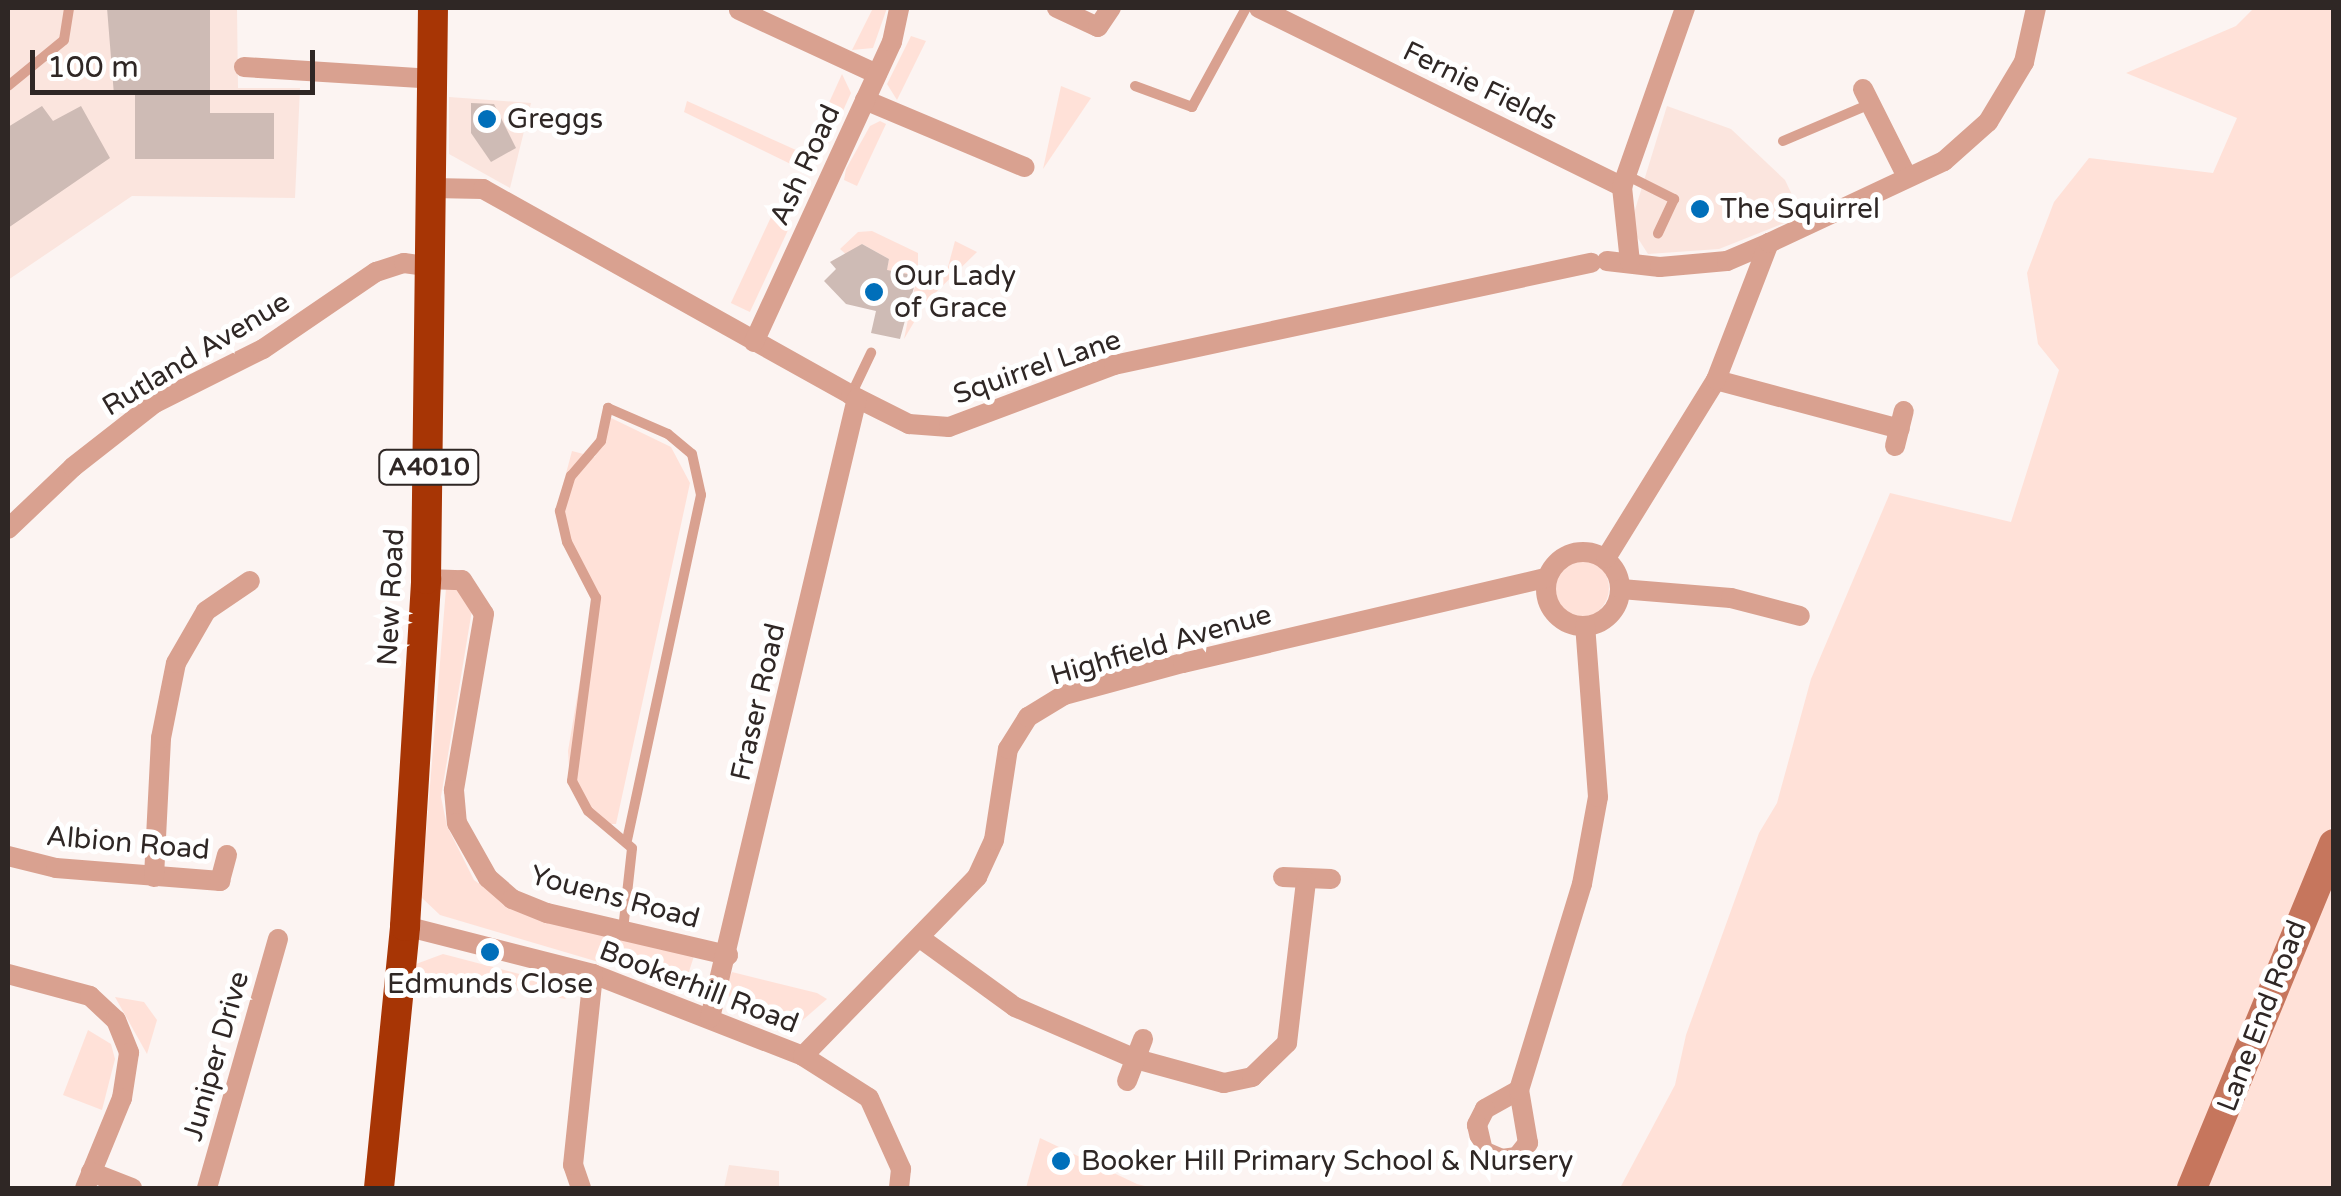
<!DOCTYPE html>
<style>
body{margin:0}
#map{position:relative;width:2341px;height:1196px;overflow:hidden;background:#fcf4f2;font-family:"Varela Round",sans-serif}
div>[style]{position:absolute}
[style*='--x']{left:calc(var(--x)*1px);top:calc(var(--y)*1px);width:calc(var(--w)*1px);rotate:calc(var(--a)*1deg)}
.built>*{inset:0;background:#fbe5de}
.green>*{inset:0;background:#ffe1d8;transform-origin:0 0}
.round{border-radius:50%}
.building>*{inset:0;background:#cebbb5}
.lane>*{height:10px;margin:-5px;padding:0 5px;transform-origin:5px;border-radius:5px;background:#d9a190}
.street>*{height:20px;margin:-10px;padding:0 10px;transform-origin:10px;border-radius:10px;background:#d9a190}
.street>.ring{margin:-10px;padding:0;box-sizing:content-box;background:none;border:20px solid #d9a190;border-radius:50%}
.secondary>*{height:30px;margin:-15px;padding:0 15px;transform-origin:15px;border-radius:15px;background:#c6765d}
.highway>*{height:30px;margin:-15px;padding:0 15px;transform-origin:15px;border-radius:15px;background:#a73505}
.dots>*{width:28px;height:28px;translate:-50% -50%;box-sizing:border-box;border:5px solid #fff;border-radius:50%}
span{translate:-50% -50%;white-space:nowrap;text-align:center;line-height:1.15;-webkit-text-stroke:10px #fff;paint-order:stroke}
.shield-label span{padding:2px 8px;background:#fff;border:2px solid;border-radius:8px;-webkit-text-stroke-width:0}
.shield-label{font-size:25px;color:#2f2725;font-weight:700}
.street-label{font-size:28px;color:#2f2725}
.poi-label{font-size:28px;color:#2f2725}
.left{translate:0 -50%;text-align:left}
.frame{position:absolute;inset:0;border:10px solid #2f2725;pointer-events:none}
.scale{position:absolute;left:30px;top:50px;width:285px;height:45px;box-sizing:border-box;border:5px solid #2f2725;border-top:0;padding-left:12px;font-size:30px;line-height:35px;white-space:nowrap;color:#2f2725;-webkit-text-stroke:8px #fff;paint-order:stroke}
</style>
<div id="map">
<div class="built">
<i style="clip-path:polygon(8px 8px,237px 8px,238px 88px,300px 88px,295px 198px,132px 196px,8px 280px)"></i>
<i style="clip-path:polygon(449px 97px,531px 103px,510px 188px,449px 154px)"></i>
<i style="clip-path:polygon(1667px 106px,1731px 129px,1785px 180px,1802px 216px,1719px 249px,1648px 254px,1630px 226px)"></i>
<i style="clip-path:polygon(729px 1165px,779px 1171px,779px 1188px,724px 1188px)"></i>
</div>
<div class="green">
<i style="clip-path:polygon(873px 8px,887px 8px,873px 48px,852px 50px)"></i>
<i style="clip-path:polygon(2254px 8px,2333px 8px,2333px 822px,2186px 1188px,1620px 1188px,1675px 1085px,1686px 1035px,1759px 833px,1777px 803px,1811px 679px,1890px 493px,2011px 522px,2059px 370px,2038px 344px,2027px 273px,2054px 202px,2089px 158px,2213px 173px,2237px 118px,2126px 73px,2236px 26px)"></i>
<i style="clip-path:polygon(911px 36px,926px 41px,897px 100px,887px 84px)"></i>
<i style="clip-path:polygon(842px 74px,851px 93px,823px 155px,808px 149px)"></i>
<i style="clip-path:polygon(1061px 86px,1091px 98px,1043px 169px)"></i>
<i style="clip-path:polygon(687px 101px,816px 159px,809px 173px,684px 112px)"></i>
<i style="clip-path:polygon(880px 121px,886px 124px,857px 186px,844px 180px,846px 169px,870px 126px)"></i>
<i style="left:771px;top:217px;width:21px;height:95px;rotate:25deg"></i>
<i style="clip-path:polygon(872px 231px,918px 253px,918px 270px,946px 274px,955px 241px,977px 252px,926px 302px,904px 339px,917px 276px,886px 273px,889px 259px,862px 244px,849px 257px,840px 249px,858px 232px)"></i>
<i style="clip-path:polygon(607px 416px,671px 447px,690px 483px,616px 824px,606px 824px,589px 815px,570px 782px,568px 751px,593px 603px,564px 546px,560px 496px,572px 451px,595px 457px)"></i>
<i class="round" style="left:1549px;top:558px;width:60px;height:60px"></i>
<i style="clip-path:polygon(446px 588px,464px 588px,472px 610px,441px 797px,447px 826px,474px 880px,500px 899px,694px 956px,686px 981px,663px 981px,440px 915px,421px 897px)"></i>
<i style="clip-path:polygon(2333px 864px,2333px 1188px,2206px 1188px)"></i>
<i style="clip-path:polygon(443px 954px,554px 983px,566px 999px,415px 973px,416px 964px)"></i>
<i style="clip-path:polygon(732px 972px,817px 993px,827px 999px,789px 1032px,740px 1014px,725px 989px)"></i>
<i style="clip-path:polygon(115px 997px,144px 1002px,157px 1020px,147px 1054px)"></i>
<i style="clip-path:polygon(88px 1030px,111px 1044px,115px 1059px,102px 1110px,63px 1095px)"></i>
<i style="clip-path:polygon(1040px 1138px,1137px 1184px,1153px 1188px,1026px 1188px)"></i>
</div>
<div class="building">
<i style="clip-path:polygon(107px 8px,210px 8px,210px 113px,274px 113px,274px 159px,135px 159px,135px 95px,114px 95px)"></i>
<i style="clip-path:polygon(471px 103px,494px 104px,516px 148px,491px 162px,471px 133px)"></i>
<i style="clip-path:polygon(42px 106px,53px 121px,81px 106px,110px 158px,8px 228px,8px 127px)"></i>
<i style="clip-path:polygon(862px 244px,889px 259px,887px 270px,917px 276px,900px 339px,871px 333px,876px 311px,846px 304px,824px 281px,836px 269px,830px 262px)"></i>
</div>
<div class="lane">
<i style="--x:8;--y:86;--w:72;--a:-39.4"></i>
<i style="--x:64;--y:40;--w:32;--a:-81"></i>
<i style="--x:1135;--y:86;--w:61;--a:20.2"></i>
<i style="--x:1192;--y:107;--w:113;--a:-61.4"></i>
<i style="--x:1783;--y:141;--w:95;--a:-23"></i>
<i style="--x:1626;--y:175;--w:54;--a:26.6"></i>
<i style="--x:1674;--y:199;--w:38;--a:115"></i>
<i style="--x:851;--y:395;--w:47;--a:-64.5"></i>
<i style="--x:623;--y:930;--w:82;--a:-83.7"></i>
<i style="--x:632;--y:848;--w:57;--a:-139.9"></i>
<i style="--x:588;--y:811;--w:34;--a:-118"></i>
<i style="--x:572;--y:781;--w:185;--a:-82.5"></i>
<i style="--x:596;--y:598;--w:63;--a:-117.4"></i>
<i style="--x:567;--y:542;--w:32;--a:-103"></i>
<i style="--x:560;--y:511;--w:37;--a:-73"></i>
<i style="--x:571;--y:476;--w:46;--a:-49.4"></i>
<i style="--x:601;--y:441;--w:34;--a:-78"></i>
<i style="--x:608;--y:408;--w:65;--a:23.4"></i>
<i style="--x:668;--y:434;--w:31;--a:40"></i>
<i style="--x:692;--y:454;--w:42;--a:77.6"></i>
<i style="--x:701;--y:495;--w:352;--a:102.1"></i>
</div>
<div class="street">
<i style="--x:1057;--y:8;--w:45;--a:24.9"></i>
<i style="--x:1098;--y:27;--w:23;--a:-56"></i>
<i style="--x:1259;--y:8;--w:405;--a:26.2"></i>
<i style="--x:739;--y:10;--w:152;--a:24.9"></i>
<i style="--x:244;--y:67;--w:189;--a:3.6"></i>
<i style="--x:1863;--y:89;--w:96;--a:63.4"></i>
<i style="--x:865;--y:100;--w:173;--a:22.8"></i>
<i style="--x:432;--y:188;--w:51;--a:1.1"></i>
<i style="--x:483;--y:189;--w:422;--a:29.2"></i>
<i style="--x:851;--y:395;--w:65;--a:26.6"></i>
<i style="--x:909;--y:424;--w:40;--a:4.3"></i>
<i style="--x:949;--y:427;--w:176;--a:-20.6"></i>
<i style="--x:1114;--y:365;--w:488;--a:-12.1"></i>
<i style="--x:1607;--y:261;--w:53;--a:6.5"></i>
<i style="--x:1660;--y:267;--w:67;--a:-5.1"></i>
<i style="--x:1727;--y:261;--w:46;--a:-23.2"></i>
<i style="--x:1630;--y:262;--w:75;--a:-96.1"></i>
<i style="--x:1622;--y:187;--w:190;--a:-70.6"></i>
<i style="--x:754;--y:342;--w:330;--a:-65.3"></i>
<i style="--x:892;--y:42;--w:35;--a:-78"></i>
<i style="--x:1716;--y:380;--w:190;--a:14.9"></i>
<i style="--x:1895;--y:446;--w:36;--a:-76"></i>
<i style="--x:8;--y:529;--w:90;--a:-43.6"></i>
<i style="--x:73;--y:467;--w:104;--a:-38"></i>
<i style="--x:155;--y:403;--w:121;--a:-26.6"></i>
<i style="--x:263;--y:349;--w:137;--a:-34.3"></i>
<i style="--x:376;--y:272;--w:29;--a:-18"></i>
<i style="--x:404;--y:263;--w:28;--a:8"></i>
<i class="ring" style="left:1546px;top:552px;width:54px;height:54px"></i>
<i style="--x:1606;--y:558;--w:209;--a:-58.3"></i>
<i style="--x:1716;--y:380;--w:147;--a:-68.9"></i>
<i style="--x:1769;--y:243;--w:193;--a:-25.1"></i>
<i style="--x:1944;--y:161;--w:59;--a:-41.6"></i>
<i style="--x:1988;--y:122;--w:70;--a:-59"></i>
<i style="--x:2024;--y:62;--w:55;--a:-77.5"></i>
<i style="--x:426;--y:579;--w:36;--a:2"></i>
<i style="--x:462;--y:580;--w:40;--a:57.1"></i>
<i style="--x:484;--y:614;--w:179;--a:99.7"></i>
<i style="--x:454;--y:790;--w:33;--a:85"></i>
<i style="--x:457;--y:823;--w:63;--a:60.6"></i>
<i style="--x:488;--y:878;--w:32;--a:41"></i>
<i style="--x:512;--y:899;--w:38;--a:22"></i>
<i style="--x:547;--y:913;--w:186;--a:13.1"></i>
<i style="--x:1621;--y:589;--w:110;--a:4.7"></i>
<i style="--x:1731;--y:598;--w:71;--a:14.6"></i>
<i style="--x:8;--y:856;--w:49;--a:14"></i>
<i style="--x:56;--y:868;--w:165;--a:4.5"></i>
<i style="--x:220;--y:881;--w:27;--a:-75"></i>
<i style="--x:154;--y:877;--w:139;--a:-87.1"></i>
<i style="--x:161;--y:738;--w:76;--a:-78.7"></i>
<i style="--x:176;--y:663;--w:60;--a:-60"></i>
<i style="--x:206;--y:611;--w:53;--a:-34.3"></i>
<i style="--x:1283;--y:877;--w:48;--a:2.4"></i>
<i style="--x:405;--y:926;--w:194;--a:14.3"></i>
<i style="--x:593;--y:974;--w:225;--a:21.3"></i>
<i style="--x:803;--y:1056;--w:78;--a:32.5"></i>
<i style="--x:869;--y:1098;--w:78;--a:65.7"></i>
<i style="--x:901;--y:1169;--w:19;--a:96"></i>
<i style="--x:920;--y:938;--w:117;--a:36"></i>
<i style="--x:1015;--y:1007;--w:132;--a:23.3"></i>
<i style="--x:1136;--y:1059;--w:91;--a:15.3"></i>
<i style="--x:1224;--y:1083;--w:29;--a:-12"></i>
<i style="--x:1252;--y:1077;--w:49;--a:-44.2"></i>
<i style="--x:1287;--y:1043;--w:163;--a:-83.3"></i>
<i style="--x:8;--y:974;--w:85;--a:15"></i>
<i style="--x:90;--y:996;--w:35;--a:43"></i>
<i style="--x:116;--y:1020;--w:35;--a:68"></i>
<i style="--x:129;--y:1053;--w:46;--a:98.8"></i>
<i style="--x:122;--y:1098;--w:97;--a:112.3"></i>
<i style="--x:710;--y:1018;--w:637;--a:-76.66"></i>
<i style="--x:803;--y:1056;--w:250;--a:-45.8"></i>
<i style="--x:977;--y:877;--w:41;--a:-65.3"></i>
<i style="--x:994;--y:840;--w:92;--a:-81.3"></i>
<i style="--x:1008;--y:749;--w:38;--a:-58"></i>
<i style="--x:1028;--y:717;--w:42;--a:-31.4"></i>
<i style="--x:1064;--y:695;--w:123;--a:-15.1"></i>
<i style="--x:1183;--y:663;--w:373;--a:-13.2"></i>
<i style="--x:1127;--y:1081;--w:45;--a:-69.1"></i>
<i style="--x:1519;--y:1090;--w:39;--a:151"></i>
<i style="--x:1485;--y:1109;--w:18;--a:117"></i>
<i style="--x:1477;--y:1125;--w:27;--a:77"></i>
<i style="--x:1483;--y:1151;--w:21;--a:23"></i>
<i style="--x:1502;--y:1159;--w:15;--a:-8"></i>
<i style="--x:1517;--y:1157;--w:18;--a:-52"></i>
<i style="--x:1528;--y:1143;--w:54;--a:-99.6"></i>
<i style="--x:1519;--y:1090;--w:215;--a:-73"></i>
<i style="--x:1582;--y:884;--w:88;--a:-79.6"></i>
<i style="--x:1598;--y:797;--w:171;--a:-94.3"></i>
<i style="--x:91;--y:1172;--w:44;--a:21.3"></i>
<i style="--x:207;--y:1188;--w:259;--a:-74.1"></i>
<i style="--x:581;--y:1188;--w:24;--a:-109"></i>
<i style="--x:573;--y:1165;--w:192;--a:-84"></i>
</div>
<div class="secondary">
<i style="--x:2192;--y:1188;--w:372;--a:-67.6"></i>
</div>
<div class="highway">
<i style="--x:379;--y:1188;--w:263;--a:-84.3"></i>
<i style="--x:405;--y:926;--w:348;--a:-86.5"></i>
<i style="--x:426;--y:579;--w:571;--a:-89.3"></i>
</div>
<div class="dots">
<i style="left:487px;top:119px;background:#006fba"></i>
<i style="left:1700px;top:209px;background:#006fba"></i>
<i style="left:874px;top:292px;background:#006fba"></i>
<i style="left:490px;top:952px;background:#006fba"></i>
<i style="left:1061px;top:1161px;background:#006fba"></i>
</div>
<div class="shield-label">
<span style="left:429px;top:467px">A4010</span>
</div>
<div class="street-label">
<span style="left:1480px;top:86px;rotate:26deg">Fernie Fields</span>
<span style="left:805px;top:165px;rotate:-65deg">Ash Road</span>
<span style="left:196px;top:354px;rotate:-31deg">Rutland Avenue</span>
<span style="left:1037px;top:367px;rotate:-19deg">Squirrel Lane</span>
<span style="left:391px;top:597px;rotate:-87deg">New Road</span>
<span style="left:1161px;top:645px;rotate:-16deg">Highfield Avenue</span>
<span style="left:758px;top:702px;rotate:-77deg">Fraser Road</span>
<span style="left:128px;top:843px;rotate:5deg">Albion Road</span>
<span style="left:615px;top:897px;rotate:15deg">Youens Road</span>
<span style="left:699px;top:987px;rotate:21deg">Bookerhill Road</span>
<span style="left:2262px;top:1016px;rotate:-69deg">Lane End Road</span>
<span style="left:216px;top:1056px;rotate:-74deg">Juniper Drive</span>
</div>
<div class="poi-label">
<span class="left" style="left:507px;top:119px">Greggs</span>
<span class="left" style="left:1720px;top:209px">The Squirrel</span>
<span class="left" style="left:894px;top:292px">Our Lady<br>of Grace</span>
<span style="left:490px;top:984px">Edmunds Close</span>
<span class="left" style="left:1081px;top:1161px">Booker Hill Primary School &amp; Nursery</span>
</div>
<div class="frame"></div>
<div class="scale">100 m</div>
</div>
